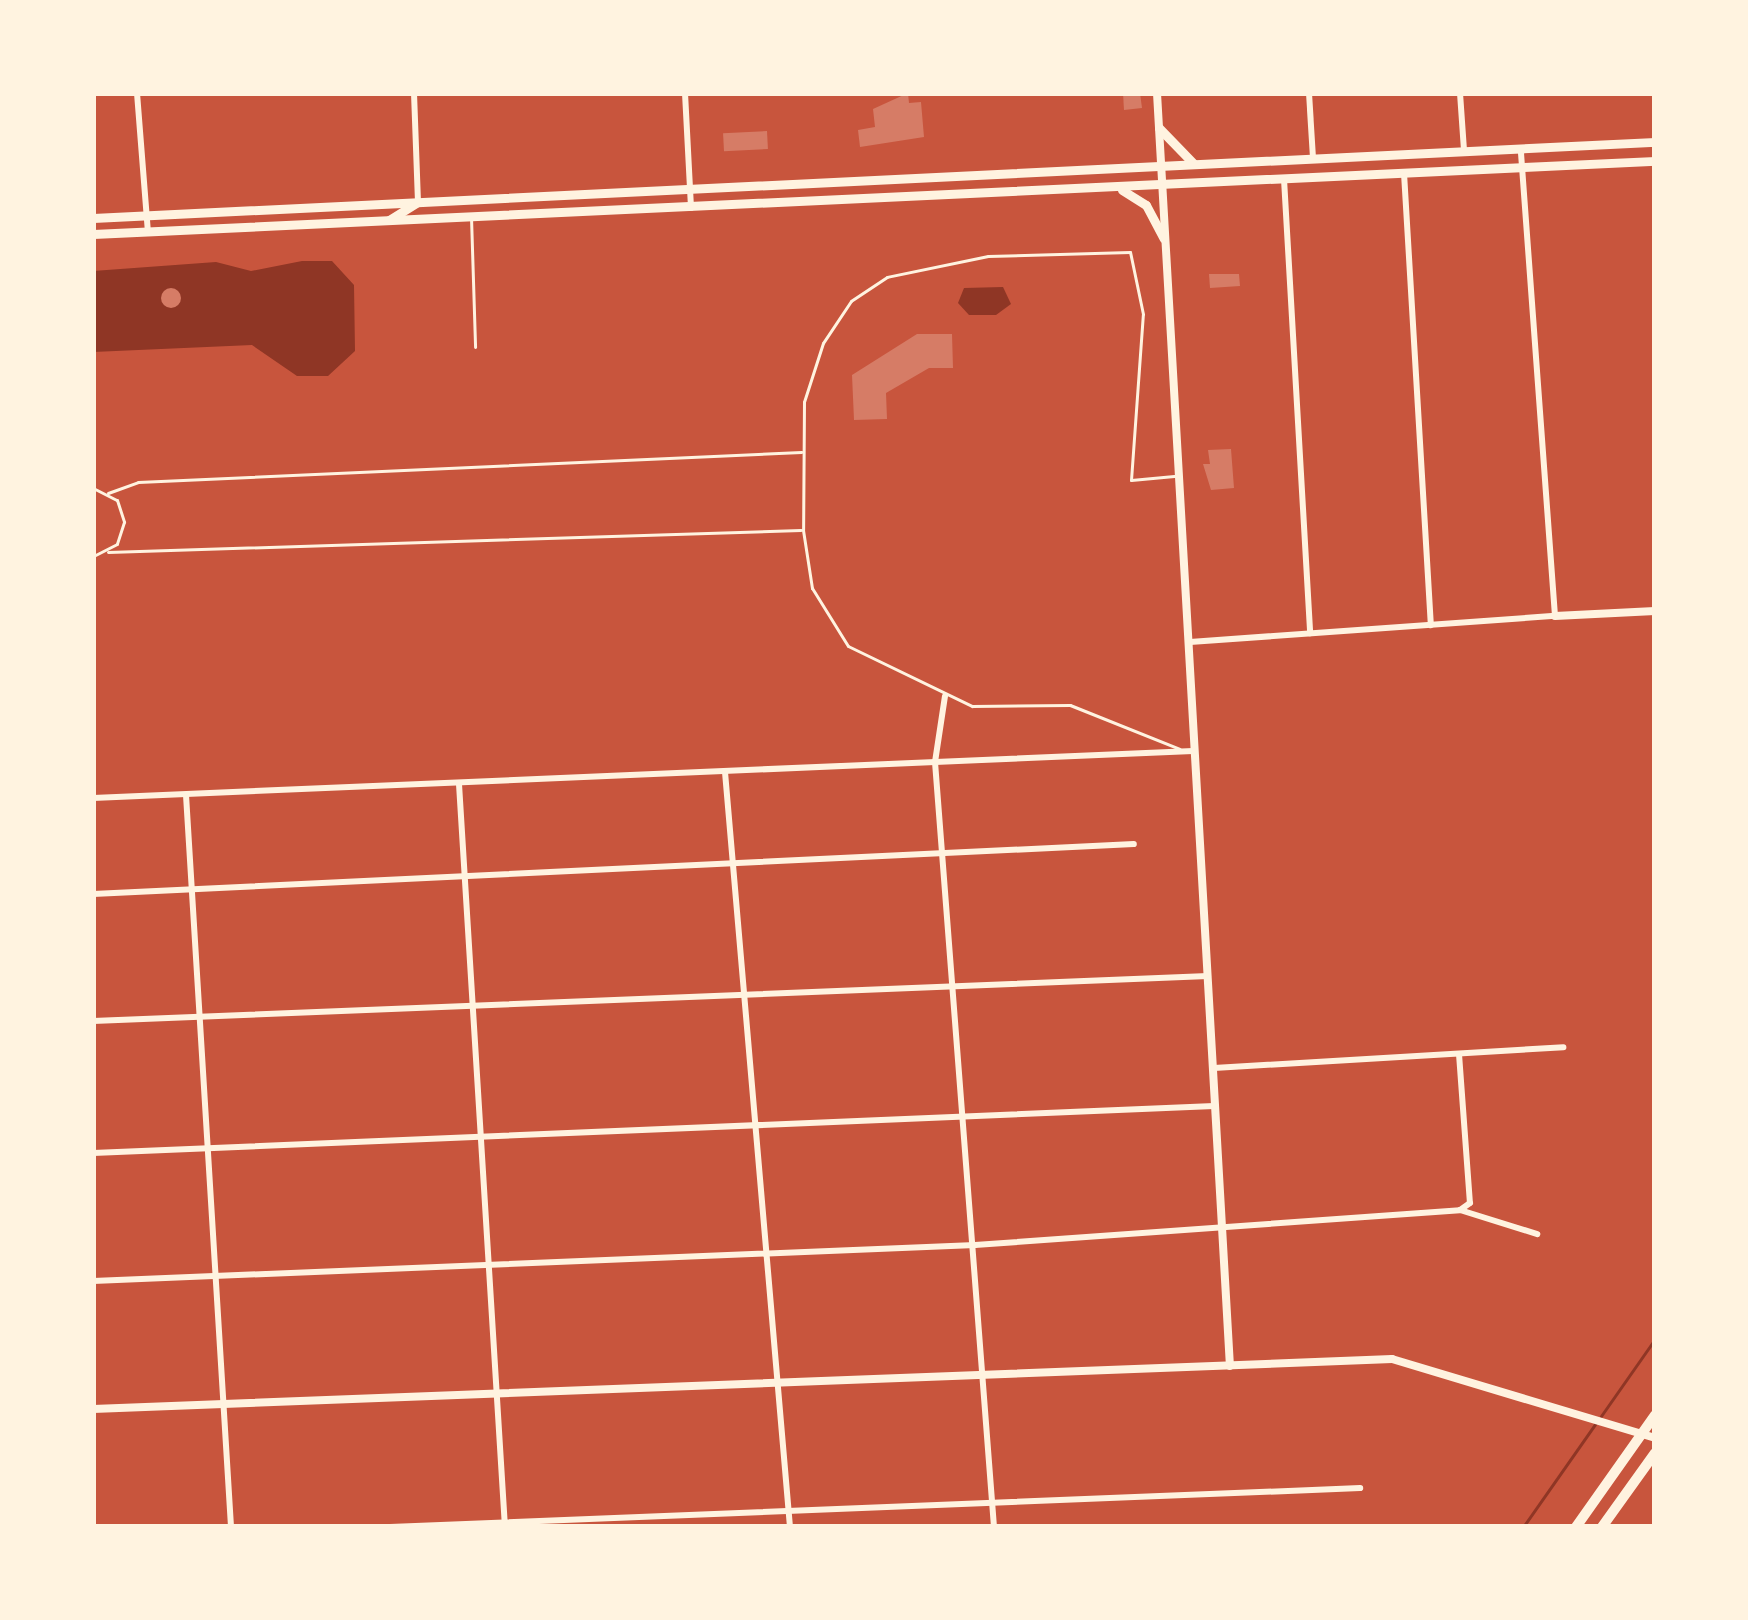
<!DOCTYPE html>
<style>
body{margin:0}
#map{position:relative;width:1748px;height:1620px;overflow:hidden;background:#c8553d;font-family:Inter,sans-serif}
div>[style]{position:absolute}
[style*='--x']{left:calc(var(--x)*1px);top:calc(var(--y)*1px);width:calc(var(--w)*1px);rotate:calc(var(--a)*1deg)}
.water>*{inset:0;background:#8f3625}
.stream>*{height:3px;margin:-1.5px;padding:0 1.5px;transform-origin:1.5px;border-radius:1.5px;background:#8f3625}
.building>*{inset:0;background:#d67c66;transform-origin:0 0}
.round{border-radius:50%}
.service>*{height:3px;margin:-1.5px;padding:0 1.5px;transform-origin:1.5px;border-radius:1.5px;background:#fff3e0}
.minor>*{height:6px;margin:-3px;padding:0 3px;transform-origin:3px;border-radius:3px;background:#fff3e0}
.tertiary>*{height:8px;margin:-4px;padding:0 4px;transform-origin:4px;border-radius:4px;background:#fff3e0}
.secondary>*{height:8px;margin:-4px;padding:0 4px;transform-origin:4px;border-radius:4px;background:#fff3e0}
.primary>*{height:9px;margin:-4.5px;padding:0 4.5px;transform-origin:4.5px;border-radius:4.5px;background:#fff3e0}
.motorway>*{height:10px;margin:-5px;padding:0 5px;transform-origin:5px;border-radius:5px;background:#fff3e0}
span{translate:-50% -50%;white-space:nowrap;text-align:center;line-height:1.15;-webkit-text-stroke:12px #fff3e0;paint-order:stroke}
.frame{position:absolute;inset:0;border:96px solid #fff3e0;pointer-events:none}
</style>
<div id="map">
<div class="water">
<i style="clip-path:polygon(302px 261px,332px 261px,354px 285px,355px 351px,328px 376px,297px 376px,252px 345px,93px 352px,93px 271px,216px 262px,251px 271px)"></i>
<i style="clip-path:polygon(1003px 287px,1011px 304px,996px 315px,969px 315px,958px 303px,964px 288px)"></i>
</div>
<div class="stream">
<i style="--x:1601;--y:1416;--w:94;--a:-55"></i>
<i style="--x:1523;--y:1527;--w:126;--a:-55"></i>
</div>
<div class="building">
<i style="clip-path:polygon(908px 93px,909px 103px,921px 102px,924px 137px,860px 147px,858px 130px,875px 127px,873px 109px)"></i>
<i style="clip-path:polygon(1123px 93px,1140px 93px,1142px 108px,1124px 110px)"></i>
<i style="left:767px;top:131px;width:18px;height:44px;rotate:87deg"></i>
<i style="clip-path:polygon(1209px 274px,1239px 274px,1240px 286px,1210px 288px)"></i>
<i class="round" style="left:161px;top:288px;width:20px;height:20px"></i>
<i style="clip-path:polygon(917px 334px,952px 334px,953px 368px,929px 368px,886px 393px,887px 419px,854px 420px,852px 375px)"></i>
<i style="clip-path:polygon(1231px 449px,1234px 488px,1211px 490px,1203px 464px,1210px 464px,1208px 450px)"></i>
</div>
<div class="service">
<i style="--x:471;--y:217;--w:130;--a:88.2"></i>
<i style="--x:1174;--y:476;--w:43;--a:174.7"></i>
<i style="--x:1131;--y:480;--w:166;--a:-85.9"></i>
<i style="--x:1143;--y:314;--w:63;--a:-101.8"></i>
<i style="--x:1130;--y:252;--w:142;--a:178.4"></i>
<i style="--x:988;--y:256;--w:103;--a:168.3"></i>
<i style="--x:887;--y:277;--w:43;--a:146.3"></i>
<i style="--x:851;--y:301;--w:50;--a:123.7"></i>
<i style="--x:823;--y:343;--w:62;--a:107.9"></i>
<i style="--x:804;--y:402;--w:128;--a:90.4"></i>
<i style="--x:803;--y:530;--w:59;--a:81.2"></i>
<i style="--x:812;--y:588;--w:68;--a:58.2"></i>
<i style="--x:848;--y:646;--w:138;--a:25.8"></i>
<i style="--x:972;--y:706;--w:98;--a:-0.6"></i>
<i style="--x:1070;--y:705;--w:118;--a:21.8"></i>
<i style="--x:93;--y:488;--w:27;--a:27"></i>
<i style="--x:117;--y:500;--w:23;--a:72"></i>
<i style="--x:124;--y:522;--w:23;--a:108"></i>
<i style="--x:117;--y:544;--w:27;--a:153"></i>
<i style="--x:108;--y:493;--w:32;--a:-20"></i>
<i style="--x:138;--y:482;--w:664;--a:-2.59"></i>
<i style="--x:108;--y:552;--w:693;--a:-1.82"></i>
</div>
<div class="minor">
<i style="--x:137;--y:93;--w:139;--a:85.5"></i>
<i style="--x:414;--y:93;--w:109;--a:87.9"></i>
<i style="--x:685;--y:93;--w:115;--a:87"></i>
<i style="--x:1309;--y:93;--w:65;--a:86.5"></i>
<i style="--x:1460;--y:93;--w:57;--a:86"></i>
<i style="--x:1404;--y:173;--w:453;--a:86.6"></i>
<i style="--x:1284;--y:179;--w:455;--a:86.7"></i>
<i style="--x:1190;--y:642;--w:366;--a:-4.1"></i>
<i style="--x:1555;--y:616;--w:469;--a:-94.2"></i>
<i style="--x:945;--y:696;--w:67;--a:98.6"></i>
<i style="--x:935;--y:762;--w:767;--a:85.59"></i>
<i style="--x:725;--y:772;--w:758;--a:85.08"></i>
<i style="--x:459;--y:784;--w:744;--a:86.46"></i>
<i style="--x:186;--y:795;--w:733;--a:86.48"></i>
<i style="--x:93;--y:798;--w:1101;--a:-2.45"></i>
<i style="--x:93;--y:894;--w:1042;--a:-2.75"></i>
<i style="--x:93;--y:1021;--w:1116;--a:-2.31"></i>
<i style="--x:1459;--y:1054;--w:149;--a:85.8"></i>
<i style="--x:1470;--y:1203;--w:12;--a:145"></i>
<i style="--x:1214;--y:1068;--w:350;--a:-3.4"></i>
<i style="--x:93;--y:1153;--w:1122;--a:-2.4"></i>
<i style="--x:93;--y:1281;--w:883;--a:-2.34"></i>
<i style="--x:975;--y:1245;--w:486;--a:-4.1"></i>
<i style="--x:1460;--y:1210;--w:81;--a:17.3"></i>
<i style="--x:390;--y:1527;--w:971;--a:-2.3"></i>
</div>
<div class="tertiary">
<i style="--x:1555;--y:616;--w:100;--a:-2.9"></i>
</div>
<div class="secondary">
<i style="--x:1157;--y:93;--w:1275;--a:86.72"></i>
<i style="--x:93;--y:1409;--w:1300;--a:-2.2"></i>
<i style="--x:1392;--y:1359;--w:275;--a:16.7"></i>
</div>
<div class="primary">
<i style="--x:1159;--y:128;--w:50;--a:45.8"></i>
<i style="--x:1122;--y:190;--w:28;--a:32"></i>
<i style="--x:1146;--y:205;--w:38;--a:62"></i>
<i style="--x:93;--y:218;--w:1564;--a:-2.79"></i>
<i style="--x:389;--y:220;--w:34;--a:-32"></i>
<i style="--x:93;--y:234;--w:1564;--a:-2.68"></i>
</div>
<div class="motorway">
<i style="--x:1576;--y:1527;--w:137;--a:-54.8"></i>
<i style="--x:1602;--y:1527;--w:91;--a:-54.4"></i>
</div>
<div class="frame"></div>
</div>
